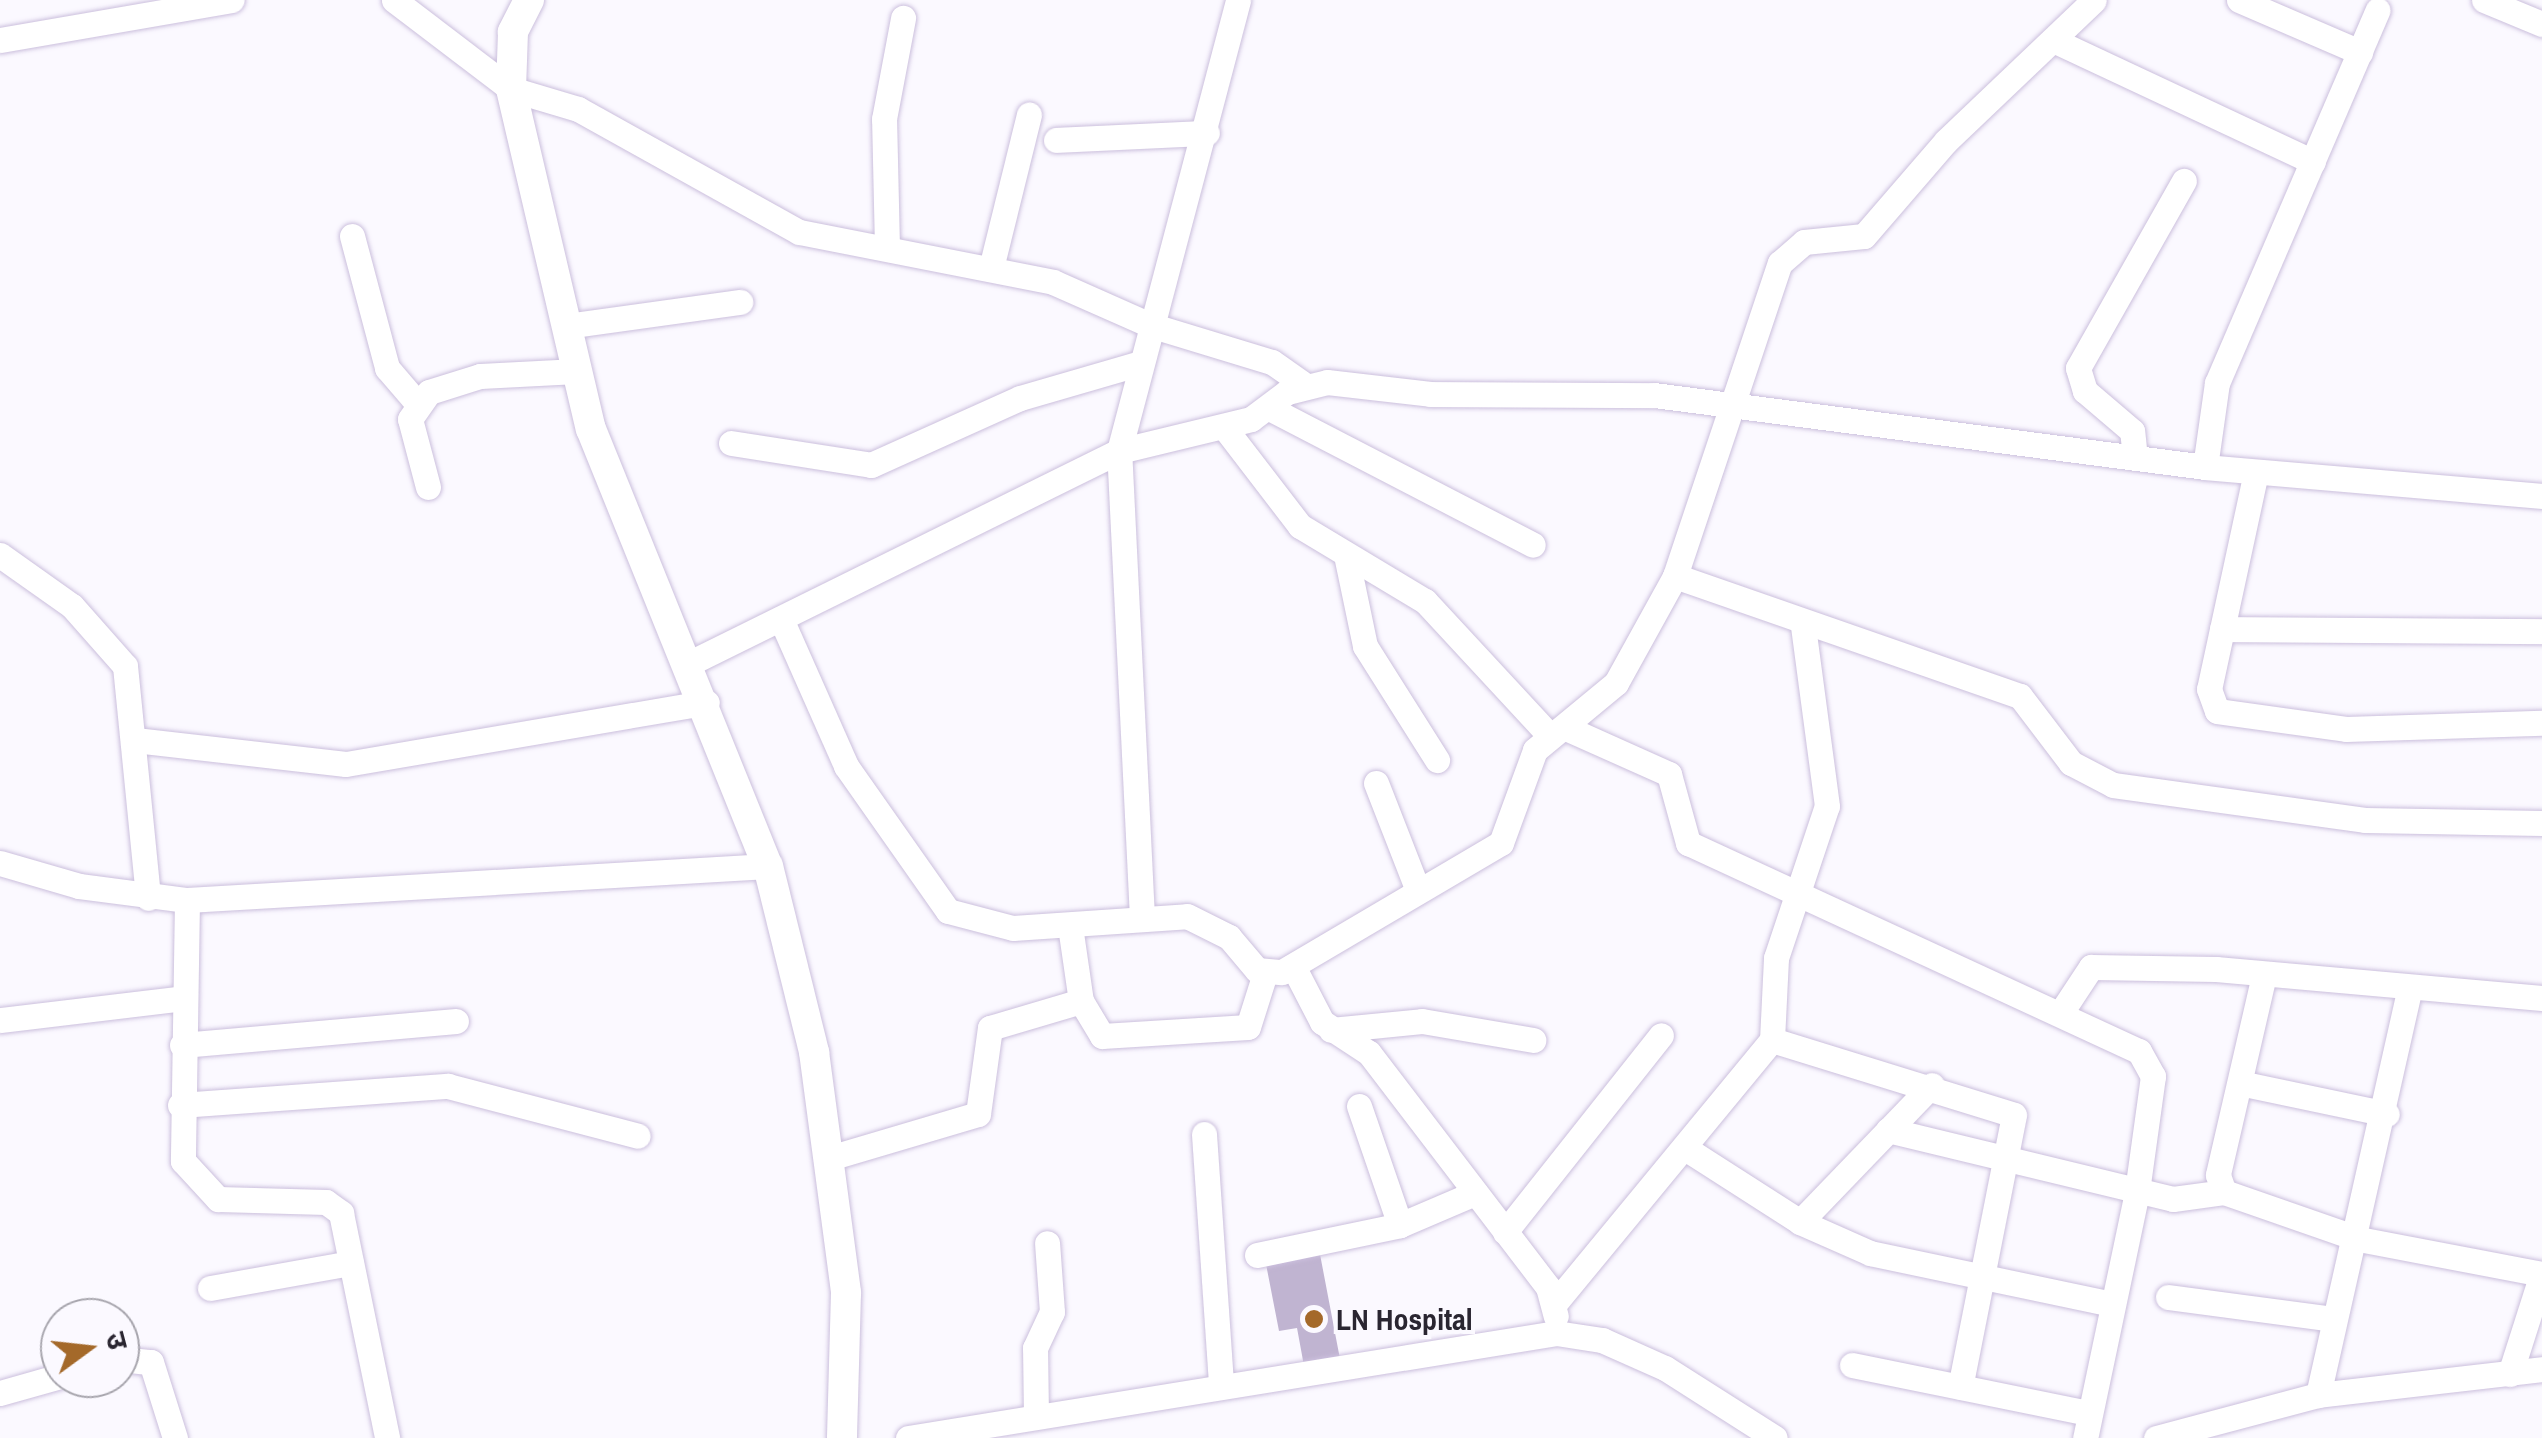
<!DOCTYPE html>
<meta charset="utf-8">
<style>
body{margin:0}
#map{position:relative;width:2542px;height:1438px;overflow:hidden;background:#fbf9ff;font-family:"Archivo Narrow","Noto Sans Devanagari",sans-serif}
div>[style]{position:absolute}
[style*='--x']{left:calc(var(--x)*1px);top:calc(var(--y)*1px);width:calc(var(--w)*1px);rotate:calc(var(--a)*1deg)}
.building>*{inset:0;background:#c0b4d1}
.roads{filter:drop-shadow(0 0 2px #cbbfdd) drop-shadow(0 0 2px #cbbfdd)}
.minor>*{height:25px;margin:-12.5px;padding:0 12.5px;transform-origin:12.5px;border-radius:12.5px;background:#fff}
.tertiary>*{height:30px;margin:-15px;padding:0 15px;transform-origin:15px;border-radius:15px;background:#fff}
.dots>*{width:28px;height:28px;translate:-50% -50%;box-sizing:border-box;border:5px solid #fbf9ff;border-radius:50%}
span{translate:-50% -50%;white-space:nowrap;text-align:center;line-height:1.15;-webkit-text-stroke:8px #fbf9ff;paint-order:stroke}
.poi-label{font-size:30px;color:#2a2631;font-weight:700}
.left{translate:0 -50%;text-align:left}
.north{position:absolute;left:40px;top:1298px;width:100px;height:100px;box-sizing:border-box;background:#fbf9ff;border:2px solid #a7a5ad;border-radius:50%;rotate:75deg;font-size:28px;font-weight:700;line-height:40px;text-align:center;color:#2a2631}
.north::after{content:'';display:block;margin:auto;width:35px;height:45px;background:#a4692a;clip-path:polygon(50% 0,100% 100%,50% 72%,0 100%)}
</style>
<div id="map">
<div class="building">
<i style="clip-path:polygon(1319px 1249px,1340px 1359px,1304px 1366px,1297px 1328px,1279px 1331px,1265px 1259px)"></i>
</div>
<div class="roads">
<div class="minor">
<i style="--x:394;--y:0;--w:147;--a:37.3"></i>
<i style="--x:511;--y:89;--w:70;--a:16.6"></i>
<i style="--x:578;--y:109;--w:253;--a:29.1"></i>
<i style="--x:799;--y:232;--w:259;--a:11.1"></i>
<i style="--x:1053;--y:282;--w:106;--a:23.9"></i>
<i style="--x:1150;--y:325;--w:127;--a:16.9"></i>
<i style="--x:1272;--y:362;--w:39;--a:35"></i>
<i style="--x:2239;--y:0;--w:132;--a:23.3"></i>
<i style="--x:2484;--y:0;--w:63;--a:22.5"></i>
<i style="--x:0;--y:40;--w:235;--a:-9.8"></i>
<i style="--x:2053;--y:40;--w:287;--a:25.1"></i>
<i style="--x:1056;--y:140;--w:151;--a:-2.7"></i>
<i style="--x:352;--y:236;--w:137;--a:75.1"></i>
<i style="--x:387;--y:368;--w:46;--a:49.4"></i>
<i style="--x:887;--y:248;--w:129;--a:-91.3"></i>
<i style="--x:884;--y:119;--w:103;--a:-79.3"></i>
<i style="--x:992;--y:264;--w:154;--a:-76.1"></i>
<i style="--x:567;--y:326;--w:175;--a:-7.9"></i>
<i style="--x:1269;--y:408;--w:297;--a:27.4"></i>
<i style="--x:1224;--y:427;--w:125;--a:52.5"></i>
<i style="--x:1300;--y:526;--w:146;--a:31"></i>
<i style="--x:1425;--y:601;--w:184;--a:47.2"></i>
<i style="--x:731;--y:443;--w:142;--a:8.9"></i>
<i style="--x:871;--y:465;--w:163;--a:-24.2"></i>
<i style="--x:1020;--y:398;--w:122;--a:-16.2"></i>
<i style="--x:2135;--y:458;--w:27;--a:-96"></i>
<i style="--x:2132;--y:431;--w:62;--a:-139.6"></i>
<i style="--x:2085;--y:391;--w:24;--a:-107"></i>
<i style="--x:2078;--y:368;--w:215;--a:-60.5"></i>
<i style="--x:2205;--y:467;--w:85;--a:-81.9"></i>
<i style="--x:2217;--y:383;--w:406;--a:-66.7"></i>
<i style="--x:2256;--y:472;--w:222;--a:102.2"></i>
<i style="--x:2209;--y:689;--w:23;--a:70"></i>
<i style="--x:2217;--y:711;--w:130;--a:7.9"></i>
<i style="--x:2346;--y:729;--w:196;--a:-1.8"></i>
<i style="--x:428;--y:487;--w:70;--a:-104.8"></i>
<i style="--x:410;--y:419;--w:33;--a:-55"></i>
<i style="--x:429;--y:392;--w:53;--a:-17.4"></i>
<i style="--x:480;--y:376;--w:97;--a:-3"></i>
<i style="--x:0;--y:555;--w:88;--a:35.3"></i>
<i style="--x:72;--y:606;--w:80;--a:48.5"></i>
<i style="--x:125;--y:666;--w:233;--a:84.3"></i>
<i style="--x:1346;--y:555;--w:93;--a:78.2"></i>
<i style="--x:1365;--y:646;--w:135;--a:57.7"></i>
<i style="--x:1675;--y:576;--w:365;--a:19.2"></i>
<i style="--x:2020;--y:696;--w:84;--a:52.7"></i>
<i style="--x:2071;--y:763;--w:47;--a:27.6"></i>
<i style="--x:2113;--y:785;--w:254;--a:7.9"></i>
<i style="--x:2365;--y:820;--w:177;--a:1"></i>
<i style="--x:781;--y:619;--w:161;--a:66.1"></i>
<i style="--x:846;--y:766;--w:177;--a:54.9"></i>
<i style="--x:948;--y:911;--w:67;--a:14.7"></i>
<i style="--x:1013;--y:928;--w:174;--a:-3.9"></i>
<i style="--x:1187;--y:916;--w:47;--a:26.6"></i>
<i style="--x:1229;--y:937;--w:43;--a:49.7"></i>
<i style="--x:1257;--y:970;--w:25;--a:5"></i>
<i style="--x:1282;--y:972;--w:254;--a:-30.5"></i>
<i style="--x:1501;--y:843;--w:99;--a:-69.9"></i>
<i style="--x:1535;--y:750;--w:105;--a:-39.6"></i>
<i style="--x:1616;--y:683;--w:122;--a:-61.1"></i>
<i style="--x:1675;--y:576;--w:330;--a:-71.5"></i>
<i style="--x:1780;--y:263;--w:32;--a:-41"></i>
<i style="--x:1804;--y:242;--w:60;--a:-5.7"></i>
<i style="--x:1864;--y:236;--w:125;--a:-49.2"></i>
<i style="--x:1946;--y:141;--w:204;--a:-43.6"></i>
<i style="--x:2222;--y:629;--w:320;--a:0.4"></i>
<i style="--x:690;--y:663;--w:479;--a:-26.3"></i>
<i style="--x:1119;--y:451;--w:136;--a:-13.6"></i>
<i style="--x:1251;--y:419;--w:45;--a:-36.9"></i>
<i style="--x:1287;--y:392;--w:41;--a:-14"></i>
<i style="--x:1327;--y:382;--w:104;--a:6.6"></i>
<i style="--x:1430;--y:394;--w:224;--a:0.3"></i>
<i style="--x:1654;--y:395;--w:556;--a:7.44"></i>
<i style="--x:2205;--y:467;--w:338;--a:4.9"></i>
<i style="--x:1566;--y:728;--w:113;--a:24.1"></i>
<i style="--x:1669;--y:774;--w:72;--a:74.6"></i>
<i style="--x:1688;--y:843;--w:497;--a:24.8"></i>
<i style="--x:2139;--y:1051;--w:29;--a:61"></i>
<i style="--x:2153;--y:1076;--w:117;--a:97.9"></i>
<i style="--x:2137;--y:1192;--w:251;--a:101.9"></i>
<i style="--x:135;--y:740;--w:212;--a:6.5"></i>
<i style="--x:346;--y:764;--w:366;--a:-9.7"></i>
<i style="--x:1376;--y:783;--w:116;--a:68.7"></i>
<i style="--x:0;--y:863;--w:82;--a:16.2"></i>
<i style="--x:79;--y:886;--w:109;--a:7.4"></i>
<i style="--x:187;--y:900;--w:582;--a:-3.35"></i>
<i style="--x:187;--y:900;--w:261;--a:90.9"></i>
<i style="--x:183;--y:1161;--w:52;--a:47.4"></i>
<i style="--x:218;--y:1199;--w:108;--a:1.6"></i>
<i style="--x:326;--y:1202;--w:19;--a:36"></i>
<i style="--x:341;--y:1213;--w:230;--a:78.4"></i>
<i style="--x:1142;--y:918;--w:468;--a:-92.8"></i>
<i style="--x:1119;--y:451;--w:466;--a:-75.2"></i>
<i style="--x:1070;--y:926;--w:76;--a:81.7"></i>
<i style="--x:1081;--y:1001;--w:41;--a:59"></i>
<i style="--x:1102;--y:1036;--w:146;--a:-3.5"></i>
<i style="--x:1248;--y:1027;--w:57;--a:-72.5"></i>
<i style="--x:1293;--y:966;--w:63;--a:62.6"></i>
<i style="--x:1322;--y:1022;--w:56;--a:33.4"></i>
<i style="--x:1369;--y:1053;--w:295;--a:52.6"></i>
<i style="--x:1548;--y:1287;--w:30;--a:75"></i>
<i style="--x:2264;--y:975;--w:205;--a:103"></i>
<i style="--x:2218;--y:1175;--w:18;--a:71"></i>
<i style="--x:2224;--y:1192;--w:143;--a:19.2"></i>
<i style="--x:2359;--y:1239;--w:186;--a:10.8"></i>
<i style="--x:2062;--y:1011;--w:53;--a:-56.6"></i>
<i style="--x:2091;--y:967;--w:125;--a:0.9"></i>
<i style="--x:2216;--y:969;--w:327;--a:5.1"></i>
<i style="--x:0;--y:1020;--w:185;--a:-6.8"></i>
<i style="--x:1331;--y:1030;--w:91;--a:-5.6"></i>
<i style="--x:1422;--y:1021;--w:113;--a:9.7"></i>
<i style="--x:1772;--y:1040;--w:253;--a:17.2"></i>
<i style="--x:2014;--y:1115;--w:277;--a:101.2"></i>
<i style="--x:182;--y:1045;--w:275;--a:-5"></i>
<i style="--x:2240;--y:1083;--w:150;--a:11.9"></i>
<i style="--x:180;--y:1105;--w:269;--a:-4.1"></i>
<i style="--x:448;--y:1086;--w:196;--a:14.7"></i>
<i style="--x:1359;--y:1106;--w:126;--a:71"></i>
<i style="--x:1888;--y:1130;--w:293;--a:13.6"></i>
<i style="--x:2173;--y:1199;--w:51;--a:-7.8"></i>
<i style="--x:1204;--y:1134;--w:253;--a:86.1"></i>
<i style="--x:1688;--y:1150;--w:133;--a:32.7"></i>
<i style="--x:1800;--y:1222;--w:77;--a:23.9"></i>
<i style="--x:1870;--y:1253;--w:247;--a:11.9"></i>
<i style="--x:833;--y:1157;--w:151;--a:-16.5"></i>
<i style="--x:978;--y:1114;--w:87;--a:-82.1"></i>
<i style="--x:990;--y:1028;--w:95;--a:-16.5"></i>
<i style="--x:1800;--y:1222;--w:190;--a:-46.1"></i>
<i style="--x:1505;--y:1232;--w:251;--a:-51.6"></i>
<i style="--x:1257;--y:1255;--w:146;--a:-11.8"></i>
<i style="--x:1400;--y:1225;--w:82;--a:-23.1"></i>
<i style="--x:210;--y:1288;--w:143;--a:-10.1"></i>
<i style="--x:2168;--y:1297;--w:165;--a:7.6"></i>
<i style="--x:1555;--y:1303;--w:341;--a:-50.5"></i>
<i style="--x:1772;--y:1040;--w:82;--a:-87.2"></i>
<i style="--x:1776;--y:958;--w:160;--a:-71.5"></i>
<i style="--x:1827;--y:806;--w:183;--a:-97.6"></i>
<i style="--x:120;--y:1359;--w:31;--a:6"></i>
<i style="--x:151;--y:1362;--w:80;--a:72.5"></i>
<i style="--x:1852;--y:1365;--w:241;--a:11.5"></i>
<i style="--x:2510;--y:1374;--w:105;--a:-72.3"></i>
<i style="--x:0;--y:1393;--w:62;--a:-15.8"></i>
<i style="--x:2318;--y:1395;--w:418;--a:-77.3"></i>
<i style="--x:1036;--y:1416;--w:68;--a:-90.8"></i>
<i style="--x:1035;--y:1348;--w:40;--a:-65"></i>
<i style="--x:1052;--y:1312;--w:69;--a:-94.1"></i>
<i style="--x:908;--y:1438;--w:656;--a:-9.2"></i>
<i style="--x:1556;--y:1333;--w:47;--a:8.7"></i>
<i style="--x:1602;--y:1340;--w:69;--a:24"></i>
<i style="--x:1665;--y:1368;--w:130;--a:32.5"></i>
<i style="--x:2156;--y:1438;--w:168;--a:-14.9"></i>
<i style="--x:2318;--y:1395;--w:226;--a:-6.6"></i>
</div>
<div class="tertiary">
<i style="--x:529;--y:0;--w:36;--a:117"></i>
<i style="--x:513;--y:32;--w:57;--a:92"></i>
<i style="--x:511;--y:89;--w:349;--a:76.8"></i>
<i style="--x:591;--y:429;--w:471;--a:68"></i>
<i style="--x:768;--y:866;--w:192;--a:76.1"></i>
<i style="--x:814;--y:1052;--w:243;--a:82.4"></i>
<i style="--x:846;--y:1293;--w:145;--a:91.6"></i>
</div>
</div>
<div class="dots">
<i style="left:1314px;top:1319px;background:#a4692a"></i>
</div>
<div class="poi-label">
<span class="left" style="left:1336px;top:1319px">LN Hospital</span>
</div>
<div class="north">उ</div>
</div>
